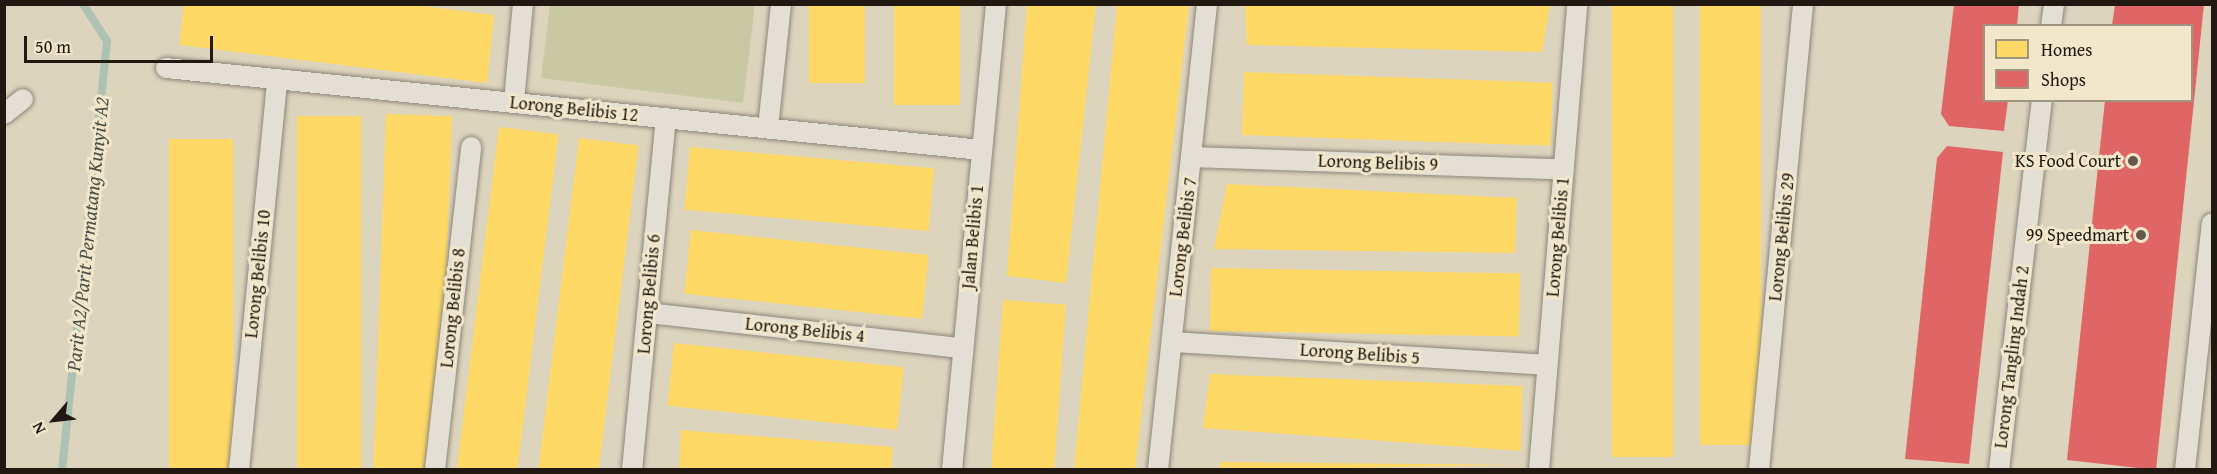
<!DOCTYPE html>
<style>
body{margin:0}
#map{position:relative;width:2217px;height:474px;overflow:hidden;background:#ddd4bd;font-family:"Gentium Book Plus",serif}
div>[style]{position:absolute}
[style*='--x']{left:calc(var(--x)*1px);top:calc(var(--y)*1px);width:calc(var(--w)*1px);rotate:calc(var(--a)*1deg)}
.green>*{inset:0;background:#c8c9a2}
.homes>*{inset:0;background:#ffd966;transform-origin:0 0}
.shops>*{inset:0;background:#e06666}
.stream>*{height:8px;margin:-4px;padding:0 4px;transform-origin:4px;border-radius:4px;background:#adc2b2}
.roads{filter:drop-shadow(0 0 2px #8d8679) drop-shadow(0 0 2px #8d8679)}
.street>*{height:20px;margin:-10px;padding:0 10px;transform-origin:10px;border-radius:10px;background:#e4dfd4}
.dots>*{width:16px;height:16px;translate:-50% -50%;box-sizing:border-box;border:3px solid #f2e7cb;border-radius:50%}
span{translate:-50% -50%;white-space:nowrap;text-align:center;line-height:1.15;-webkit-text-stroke:6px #f2e7cb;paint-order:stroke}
.street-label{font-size:18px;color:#211911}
.poi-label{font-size:18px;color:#211911}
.right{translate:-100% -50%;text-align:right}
.water-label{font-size:20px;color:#4b5148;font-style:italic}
.frame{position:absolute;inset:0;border:6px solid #211911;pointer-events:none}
.legend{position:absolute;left:1983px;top:24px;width:210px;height:78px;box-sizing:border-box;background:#f2e7cb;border:2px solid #9e9581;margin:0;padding:8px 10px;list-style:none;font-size:18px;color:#211911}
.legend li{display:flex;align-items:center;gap:12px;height:30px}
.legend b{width:30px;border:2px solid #9e9581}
.north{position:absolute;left:24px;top:390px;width:60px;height:60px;-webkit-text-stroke:4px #f2e7cb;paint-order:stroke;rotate:242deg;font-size:16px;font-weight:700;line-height:24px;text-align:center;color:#211911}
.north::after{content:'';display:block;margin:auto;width:21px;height:27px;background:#211911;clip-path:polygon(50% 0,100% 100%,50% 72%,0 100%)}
.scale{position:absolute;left:24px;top:36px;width:189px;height:27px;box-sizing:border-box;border:3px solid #211911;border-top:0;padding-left:8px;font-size:18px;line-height:21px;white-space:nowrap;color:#211911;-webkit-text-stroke:4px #f2e7cb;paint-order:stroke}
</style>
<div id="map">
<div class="green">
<i style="clip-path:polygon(550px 5px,755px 5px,743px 103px,541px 78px)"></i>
</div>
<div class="homes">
<i style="clip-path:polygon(184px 4px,407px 4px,494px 15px,487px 83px,179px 45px)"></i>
<i style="left:809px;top:4px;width:56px;height:79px"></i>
<i style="left:894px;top:4px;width:66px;height:101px"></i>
<i style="clip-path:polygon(1027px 4px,1096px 4px,1066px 283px,1007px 276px)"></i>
<i style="clip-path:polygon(1117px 4px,1189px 4px,1135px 470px,1074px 470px)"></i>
<i style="clip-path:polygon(1245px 4px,1550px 4px,1542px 52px,1247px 45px)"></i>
<i style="left:1612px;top:4px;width:61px;height:453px"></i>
<i style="left:1700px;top:4px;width:61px;height:441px"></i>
<i style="left:1244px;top:72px;width:309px;height:63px;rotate:2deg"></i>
<i style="left:386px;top:114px;width:66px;height:357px;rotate:2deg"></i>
<i style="left:297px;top:116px;width:64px;height:356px"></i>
<i style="left:499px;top:127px;width:60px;height:345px;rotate:7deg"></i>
<i style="left:579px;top:138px;width:60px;height:334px;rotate:7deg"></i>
<i style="left:169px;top:139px;width:64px;height:333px"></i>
<i style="left:690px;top:147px;width:245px;height:63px;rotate:5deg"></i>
<i style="clip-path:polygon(1227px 184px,1517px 198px,1515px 253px,1214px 249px)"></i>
<i style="left:691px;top:230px;width:239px;height:64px;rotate:6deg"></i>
<i style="left:1211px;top:268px;width:309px;height:63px;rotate:1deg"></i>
<i style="left:1003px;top:300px;width:63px;height:170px;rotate:4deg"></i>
<i style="left:674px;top:343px;width:231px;height:63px;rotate:6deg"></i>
<i style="clip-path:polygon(1210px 374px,1522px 386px,1521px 451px,1203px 428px)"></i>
<i style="clip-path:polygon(681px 430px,893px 447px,891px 470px,679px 470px)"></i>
<i style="clip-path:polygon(1220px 462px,1519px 465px,1219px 470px)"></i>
</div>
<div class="shops">
<i style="clip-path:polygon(1954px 4px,2019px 4px,2017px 26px,1984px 26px,1984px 100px,2008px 100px,2004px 131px,1949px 126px,1941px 114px)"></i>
<i style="clip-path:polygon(2115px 4px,2204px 4px,2156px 470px,2067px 460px,2105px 100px,2192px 100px,2192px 26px,2112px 26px)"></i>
<i style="clip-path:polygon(1947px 146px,2003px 152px,1969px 464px,1905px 459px,1937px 158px)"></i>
</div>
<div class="stream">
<i style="--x:62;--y:470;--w:431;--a:-84"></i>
<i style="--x:107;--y:41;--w:44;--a:-123"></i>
</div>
<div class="roads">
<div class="street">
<i style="--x:2051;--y:26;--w:22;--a:-82"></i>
<i style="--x:166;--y:68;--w:820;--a:5.74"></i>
<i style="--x:514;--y:102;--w:98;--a:-84.8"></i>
<i style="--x:4;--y:114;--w:24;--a:-38"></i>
<i style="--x:768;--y:128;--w:125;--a:-84"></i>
<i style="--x:1193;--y:157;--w:371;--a:1.9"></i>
<i style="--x:648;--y:313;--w:316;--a:6.4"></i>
<i style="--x:1172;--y:342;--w:376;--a:3.5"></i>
<i style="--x:239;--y:470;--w:393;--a:-84.4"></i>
<i style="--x:435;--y:470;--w:325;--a:-83.6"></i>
<i style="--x:632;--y:470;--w:354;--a:-84.5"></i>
<i style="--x:952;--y:470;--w:468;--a:-84.6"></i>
<i style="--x:1158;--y:470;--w:469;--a:-84"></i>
<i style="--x:1539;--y:470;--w:468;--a:-85.3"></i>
<i style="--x:1759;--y:470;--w:468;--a:-84.6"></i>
<i style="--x:1999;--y:470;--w:372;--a:-83.4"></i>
<i style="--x:2185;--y:470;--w:248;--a:-83.8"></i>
</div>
</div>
<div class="dots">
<i style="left:2133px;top:161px;background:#635a4d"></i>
<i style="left:2141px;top:235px;background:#635a4d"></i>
</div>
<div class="street-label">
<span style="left:574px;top:109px;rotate:6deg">Lorong Belibis 12</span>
<span style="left:1378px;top:163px;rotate:2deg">Lorong Belibis 9</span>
<span style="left:973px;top:237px;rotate:-85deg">Jalan Belibis 1</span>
<span style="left:1183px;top:237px;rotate:-83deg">Lorong Belibis 7</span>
<span style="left:1558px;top:237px;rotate:-85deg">Lorong Belibis 1</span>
<span style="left:1782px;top:237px;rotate:-84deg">Lorong Belibis 29</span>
<span style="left:258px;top:274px;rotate:-84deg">Lorong Belibis 10</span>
<span style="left:649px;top:294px;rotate:-85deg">Lorong Belibis 6</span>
<span style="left:453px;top:308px;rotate:-84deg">Lorong Belibis 8</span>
<span style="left:805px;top:330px;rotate:6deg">Lorong Belibis 4</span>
<span style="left:1360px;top:354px;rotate:4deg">Lorong Belibis 5</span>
<span style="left:2012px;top:357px;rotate:-83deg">Lorong Tangling Indah 2</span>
</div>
<div class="poi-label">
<span class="right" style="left:2121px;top:161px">KS Food Court</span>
<span class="right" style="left:2129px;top:235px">99 Speedmart</span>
</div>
<div class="water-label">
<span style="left:87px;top:234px;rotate:-84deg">Parit A2/Parit Permatang Kunyit A2</span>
</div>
<div class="frame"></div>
<ul class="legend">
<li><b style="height:16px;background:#ffd966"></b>Homes</li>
<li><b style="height:16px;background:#e06666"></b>Shops</li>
</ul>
<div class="north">N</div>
<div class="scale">50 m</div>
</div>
